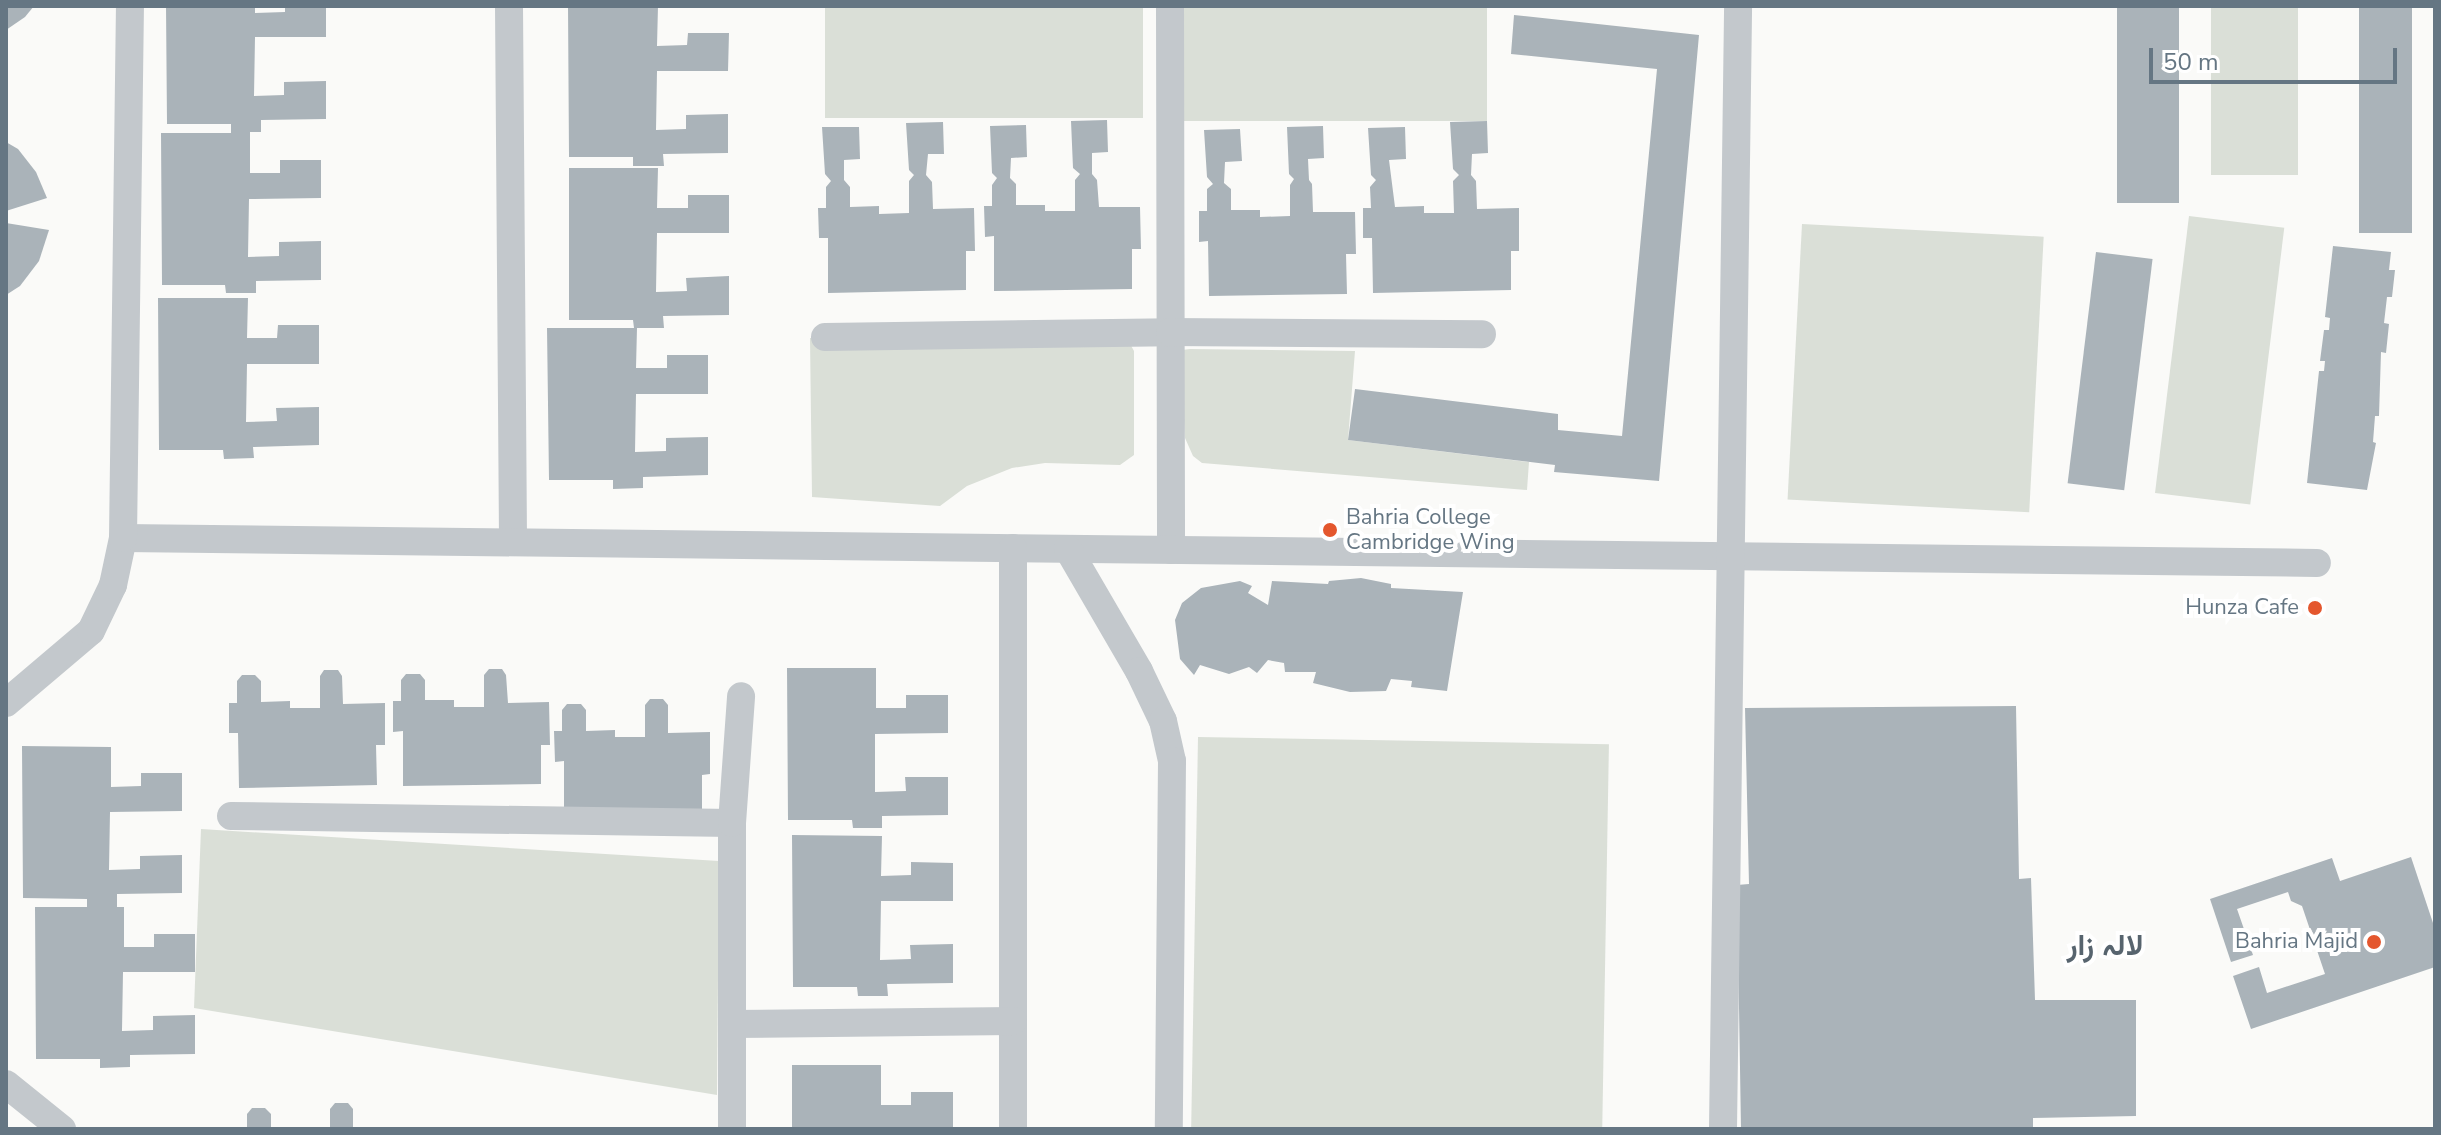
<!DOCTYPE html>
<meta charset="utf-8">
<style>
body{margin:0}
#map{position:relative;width:2441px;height:1135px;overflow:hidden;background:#fafaf8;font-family:"Nunito Sans",Vazirmatn,sans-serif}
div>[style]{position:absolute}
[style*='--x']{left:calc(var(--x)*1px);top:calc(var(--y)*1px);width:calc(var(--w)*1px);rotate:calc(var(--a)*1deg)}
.green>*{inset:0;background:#dadfd7;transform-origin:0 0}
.building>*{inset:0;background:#aab3b9;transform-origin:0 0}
.street>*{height:28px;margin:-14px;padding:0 14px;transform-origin:14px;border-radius:14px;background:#c3c8cc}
.dots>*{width:22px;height:22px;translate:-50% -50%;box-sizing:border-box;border:4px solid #fff;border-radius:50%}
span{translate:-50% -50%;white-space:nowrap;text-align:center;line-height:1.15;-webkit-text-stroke:8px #fff;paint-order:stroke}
.poi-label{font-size:22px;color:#657683}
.left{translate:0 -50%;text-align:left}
.right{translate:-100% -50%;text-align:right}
.district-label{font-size:30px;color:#57646e;font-weight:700}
.frame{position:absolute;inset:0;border:8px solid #657683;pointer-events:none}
.scale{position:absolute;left:2149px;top:48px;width:248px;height:36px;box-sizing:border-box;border:4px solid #657683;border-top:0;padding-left:10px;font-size:24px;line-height:28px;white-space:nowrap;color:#657683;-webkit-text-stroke:6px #fff;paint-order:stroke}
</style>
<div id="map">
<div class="green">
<i style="left:825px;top:6px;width:318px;height:112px"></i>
<i style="left:1177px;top:6px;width:310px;height:115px"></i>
<i style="left:2211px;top:6px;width:87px;height:169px"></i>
<i style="left:2189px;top:216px;width:96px;height:279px;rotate:7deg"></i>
<i style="left:1802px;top:224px;width:242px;height:276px;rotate:3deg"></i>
<i style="clip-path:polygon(810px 338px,1129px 342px,1134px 351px,1134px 455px,1120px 465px,1045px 463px,1012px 468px,967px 486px,940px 506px,812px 497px)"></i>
<i style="clip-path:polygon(1190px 349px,1355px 351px,1348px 440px,1529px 462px,1527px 490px,1202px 463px,1193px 456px,1185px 438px,1180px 356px,1182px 350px)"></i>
<i style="left:1198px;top:737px;width:411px;height:392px;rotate:1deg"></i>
<i style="clip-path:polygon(201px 829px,719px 861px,717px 1095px,194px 1008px)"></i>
</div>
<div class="building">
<i style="clip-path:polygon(6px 6px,34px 6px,25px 17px,6px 30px)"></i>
<i style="clip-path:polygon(166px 6px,255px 6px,255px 13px,285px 12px,285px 6px,326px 6px,326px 37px,255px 37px,254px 96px,284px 95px,284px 82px,326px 81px,326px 119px,261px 120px,261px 132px,250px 132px,250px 173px,280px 173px,280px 160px,321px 160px,321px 198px,249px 199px,248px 257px,279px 256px,279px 242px,321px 241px,321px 280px,256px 281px,256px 293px,226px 293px,225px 285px,162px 285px,161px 133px,231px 133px,231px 124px,167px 124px)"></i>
<i style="clip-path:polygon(568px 6px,658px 6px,657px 46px,687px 45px,688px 33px,729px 33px,728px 71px,657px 71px,656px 130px,686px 129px,686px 115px,728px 114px,728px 153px,663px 154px,664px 166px,633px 166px,633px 157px,569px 157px)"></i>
<i style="left:2117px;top:6px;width:62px;height:197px"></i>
<i style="left:2359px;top:6px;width:53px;height:227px"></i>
<i style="clip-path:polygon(1514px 15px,1699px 35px,1659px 481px,1554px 472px,1555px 465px,1348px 440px,1355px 389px,1558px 414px,1558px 430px,1622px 436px,1657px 69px,1511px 54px)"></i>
<i style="clip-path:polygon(1107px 120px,1108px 152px,1092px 153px,1092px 174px,1097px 180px,1099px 207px,1140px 207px,1141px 249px,1132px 249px,1132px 289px,994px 291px,994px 236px,985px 237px,984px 206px,992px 206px,992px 185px,997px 178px,992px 173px,990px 126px,1026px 125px,1027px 157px,1011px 158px,1010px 178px,1016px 184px,1016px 205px,1045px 205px,1045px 211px,1075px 211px,1075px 180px,1080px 174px,1073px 168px,1071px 121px)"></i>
<i style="clip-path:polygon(1487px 121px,1488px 153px,1472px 154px,1471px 175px,1476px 181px,1477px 209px,1519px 208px,1519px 251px,1511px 251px,1511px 290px,1373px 293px,1372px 238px,1363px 238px,1363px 208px,1371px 208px,1370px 187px,1376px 180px,1371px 175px,1368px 128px,1405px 127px,1406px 159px,1389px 160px,1395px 207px,1424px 206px,1424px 213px,1454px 213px,1453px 181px,1459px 175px,1453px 169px,1450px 122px)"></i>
<i style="clip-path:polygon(943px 122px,944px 154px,928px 154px,926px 175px,932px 182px,933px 209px,974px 208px,975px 251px,966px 251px,966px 290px,828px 293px,828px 238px,819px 238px,818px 208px,826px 208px,826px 187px,831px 181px,825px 174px,822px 127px,859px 127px,860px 159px,844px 160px,844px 180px,850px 187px,850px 207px,879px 206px,879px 214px,909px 213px,909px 181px,914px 175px,909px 170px,906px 123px)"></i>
<i style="clip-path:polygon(1323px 126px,1324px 158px,1308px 159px,1309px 180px,1312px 184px,1313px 212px,1355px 212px,1356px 254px,1346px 254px,1347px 294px,1209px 296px,1208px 241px,1199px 242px,1199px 211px,1207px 211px,1207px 189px,1213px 184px,1207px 177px,1204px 130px,1240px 129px,1242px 161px,1225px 162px,1224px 183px,1231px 189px,1231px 210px,1260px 210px,1260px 217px,1290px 216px,1290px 185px,1294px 179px,1289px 174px,1287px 127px)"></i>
<i style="clip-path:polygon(6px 142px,18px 149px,36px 172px,47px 198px,6px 211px)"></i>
<i style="clip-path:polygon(569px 168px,658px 168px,657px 208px,688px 208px,688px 195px,729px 195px,729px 233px,657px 233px,656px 292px,687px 291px,686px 278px,729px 276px,729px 315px,663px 316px,664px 328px,637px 328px,636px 368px,667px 368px,667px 355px,708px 355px,708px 394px,636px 394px,635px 452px,666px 451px,666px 438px,708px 437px,708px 475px,643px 477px,643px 488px,613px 489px,613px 480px,549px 480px,547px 328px,634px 328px,633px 320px,569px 320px)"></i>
<i style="clip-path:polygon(6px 223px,49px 230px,39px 261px,20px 286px,6px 295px)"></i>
<i style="clip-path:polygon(2333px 246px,2391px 252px,2389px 270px,2395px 270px,2392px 297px,2387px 297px,2384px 323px,2389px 324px,2386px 353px,2381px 352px,2379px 416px,2375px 416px,2373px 442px,2376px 443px,2367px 490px,2307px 483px,2319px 371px,2324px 371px,2325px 361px,2320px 361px,2324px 330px,2329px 330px,2330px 318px,2325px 317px)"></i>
<i style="left:2096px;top:252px;width:57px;height:233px;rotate:7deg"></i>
<i style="clip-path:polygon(158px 298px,248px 298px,247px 338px,277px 338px,278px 325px,319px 325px,319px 364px,247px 364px,246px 422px,277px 421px,276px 408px,319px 407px,319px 445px,253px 447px,254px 458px,224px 459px,223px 450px,159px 450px)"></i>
<i style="clip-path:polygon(1361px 578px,1391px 584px,1391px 588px,1463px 592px,1447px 691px,1411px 687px,1412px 681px,1391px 679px,1386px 691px,1350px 692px,1313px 683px,1316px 672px,1285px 672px,1284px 663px,1268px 660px,1257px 673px,1249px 667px,1229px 674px,1200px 665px,1194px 675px,1180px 659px,1175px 620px,1182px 603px,1201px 588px,1240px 581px,1252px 586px,1248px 593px,1268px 605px,1272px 581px,1328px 584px,1329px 581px)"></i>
<i style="clip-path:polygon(787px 668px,876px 668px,876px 708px,906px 708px,906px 695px,948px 695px,948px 733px,875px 734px,875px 792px,906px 791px,905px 777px,948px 777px,948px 815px,882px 816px,882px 828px,853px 828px,852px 820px,788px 820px)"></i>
<i style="clip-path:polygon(489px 669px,502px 669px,506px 675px,508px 703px,549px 702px,550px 745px,541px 745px,541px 784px,403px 786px,403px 731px,393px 732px,393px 701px,401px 701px,401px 680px,406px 674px,420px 674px,425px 680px,425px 700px,454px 700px,454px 707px,484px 707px,484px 675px)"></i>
<i style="clip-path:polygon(324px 670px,338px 670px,342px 676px,343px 704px,385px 703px,385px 745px,376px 745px,377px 785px,239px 788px,238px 733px,229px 733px,229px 703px,237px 703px,237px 681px,242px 675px,255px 675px,261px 681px,261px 702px,290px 701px,290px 708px,320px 708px,320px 676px)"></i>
<i style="clip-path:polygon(650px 699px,663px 699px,668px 705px,668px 733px,710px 732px,710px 774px,702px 775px,702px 814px,564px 817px,564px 761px,555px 762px,554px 731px,562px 731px,562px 710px,567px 704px,581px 704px,586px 710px,586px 731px,615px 730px,615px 737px,645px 737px,645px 705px)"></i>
<i style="clip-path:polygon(2016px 706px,2019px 879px,2031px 878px,2035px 1000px,2136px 1000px,2136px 1116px,2033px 1118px,2033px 1129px,1741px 1129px,1737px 885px,1749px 884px,1745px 708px)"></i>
<i style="clip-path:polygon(22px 746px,111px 747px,111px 787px,141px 786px,141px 773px,182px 773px,182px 811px,110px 812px,109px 870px,140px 869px,140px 856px,182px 855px,182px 893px,117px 894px,117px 907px,124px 907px,124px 947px,154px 947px,154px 934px,195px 934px,195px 972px,123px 972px,122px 1031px,153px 1030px,153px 1016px,195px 1015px,195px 1054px,130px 1055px,130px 1067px,100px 1068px,100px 1059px,36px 1059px,35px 907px,87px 907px,87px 899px,23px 898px)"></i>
<i style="clip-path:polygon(792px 835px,882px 836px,881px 876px,911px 875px,911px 862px,953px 863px,953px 901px,881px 901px,880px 960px,911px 959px,910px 945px,953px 944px,953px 983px,887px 984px,888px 996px,858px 996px,857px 987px,793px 987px)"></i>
<i style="clip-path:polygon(2411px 857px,2435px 929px,2435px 967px,2251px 1029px,2233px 976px,2259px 967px,2267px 993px,2325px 974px,2302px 906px,2291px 901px,2288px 892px,2237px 909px,2253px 955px,2231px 962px,2210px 899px,2332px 858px,2340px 881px)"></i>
<i style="clip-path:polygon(792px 1065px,881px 1065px,881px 1105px,911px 1105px,911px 1092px,953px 1092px,953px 1129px,792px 1129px)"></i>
<i style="clip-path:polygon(335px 1103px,348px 1103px,353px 1109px,353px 1129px,330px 1129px,330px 1109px)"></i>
<i style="clip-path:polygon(252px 1108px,265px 1108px,271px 1114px,271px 1129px,247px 1129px,247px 1114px)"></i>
</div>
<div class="street">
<i style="--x:509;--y:6;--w:536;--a:89.57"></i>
<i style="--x:1170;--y:6;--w:544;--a:89.89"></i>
<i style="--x:825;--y:337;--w:345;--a:-0.8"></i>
<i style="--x:1170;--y:332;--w:312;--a:0.4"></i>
<i style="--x:123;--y:538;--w:2194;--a:0.65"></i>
<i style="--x:1013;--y:548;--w:581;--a:90"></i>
<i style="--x:1068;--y:549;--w:141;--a:59.8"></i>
<i style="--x:1139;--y:671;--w:55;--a:64.4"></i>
<i style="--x:1163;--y:721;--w:41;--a:77.3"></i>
<i style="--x:1172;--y:761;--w:368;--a:90.5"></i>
<i style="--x:6;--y:703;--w:111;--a:-40.3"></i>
<i style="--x:91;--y:631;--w:51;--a:-64.4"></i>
<i style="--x:113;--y:585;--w:48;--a:-78"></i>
<i style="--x:123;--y:538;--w:532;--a:-89.25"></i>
<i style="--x:231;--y:816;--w:501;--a:0.8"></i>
<i style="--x:732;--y:1024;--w:281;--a:-0.6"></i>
<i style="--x:6;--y:1084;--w:72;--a:38.8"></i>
<i style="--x:732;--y:1129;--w:306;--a:-90"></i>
<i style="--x:732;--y:823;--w:127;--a:-85.9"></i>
<i style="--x:1723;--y:1129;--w:1123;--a:-89.23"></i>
</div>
<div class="dots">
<i style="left:1330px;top:530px;background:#e4572e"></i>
<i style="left:2315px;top:608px;background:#e4572e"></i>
<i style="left:2374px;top:942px;background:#e4572e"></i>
</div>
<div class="poi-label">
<span class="left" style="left:1346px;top:530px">Bahria College<br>Cambridge Wing</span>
<span class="right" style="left:2299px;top:608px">Hunza Cafe</span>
<span class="right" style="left:2358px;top:942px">Bahria Majid</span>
</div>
<div class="district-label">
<span style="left:2105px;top:946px">لالہ زار</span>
</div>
<div class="frame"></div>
<div class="scale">50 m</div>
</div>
